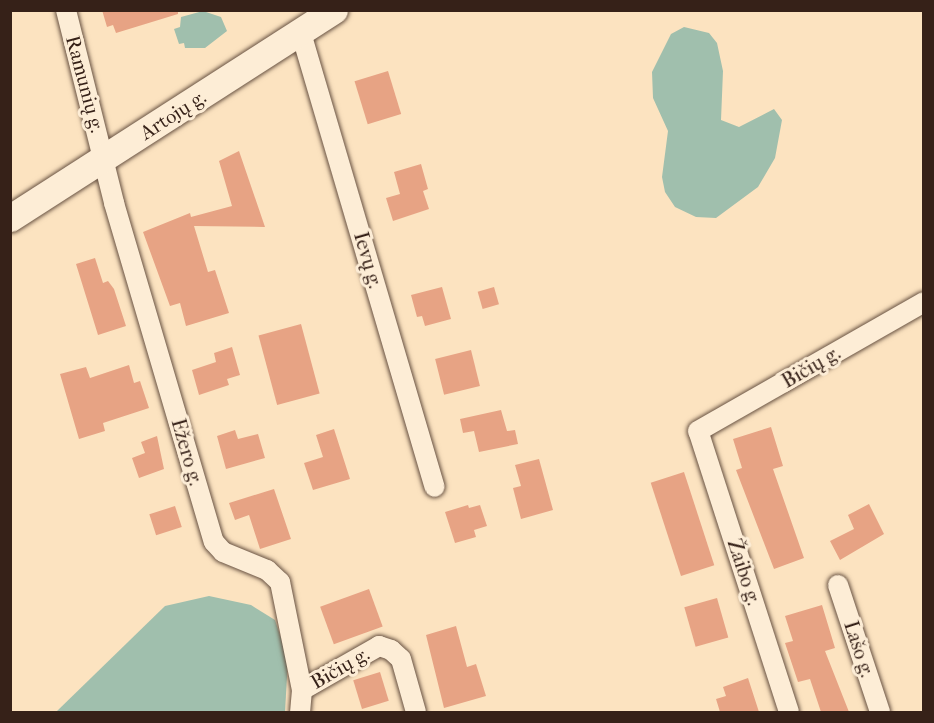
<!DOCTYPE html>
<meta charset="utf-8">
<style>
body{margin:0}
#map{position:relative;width:934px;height:723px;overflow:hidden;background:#fce3c0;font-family:"IM FELL French Canon",serif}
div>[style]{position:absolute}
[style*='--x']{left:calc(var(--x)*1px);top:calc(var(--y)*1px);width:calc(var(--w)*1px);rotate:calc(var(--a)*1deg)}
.water>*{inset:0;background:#a0bfad}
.building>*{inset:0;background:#e7a384;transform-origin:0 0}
.roads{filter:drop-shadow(0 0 2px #685242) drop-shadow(0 0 2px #685242)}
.street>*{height:20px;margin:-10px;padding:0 10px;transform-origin:10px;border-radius:10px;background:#fdedd6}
.secondary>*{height:27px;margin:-13.5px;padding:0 13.5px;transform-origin:13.5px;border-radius:13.5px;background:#fdedd6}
span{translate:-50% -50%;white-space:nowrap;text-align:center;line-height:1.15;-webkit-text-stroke:6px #fdedd6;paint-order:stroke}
.street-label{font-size:20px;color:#362118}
.frame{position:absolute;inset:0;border:12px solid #362118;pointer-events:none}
</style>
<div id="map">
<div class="water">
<i style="clip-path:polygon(203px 11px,221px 17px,227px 31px,205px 48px,185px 48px,184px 43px,179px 44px,174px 29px,180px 27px,181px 17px)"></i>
<i style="clip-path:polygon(684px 27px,709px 33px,717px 43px,723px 71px,721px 120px,739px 127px,774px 109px,782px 120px,775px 158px,758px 187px,716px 218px,696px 217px,675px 207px,665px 192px,662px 177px,668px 131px,653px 98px,652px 72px,671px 34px)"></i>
<i style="clip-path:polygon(209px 596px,251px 605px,275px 620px,288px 659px,285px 712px,56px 712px,165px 606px)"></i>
</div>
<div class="building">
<i style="clip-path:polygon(102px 10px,178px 10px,178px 14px,116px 33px,113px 25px,107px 27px)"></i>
<i style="left:388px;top:71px;width:45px;height:35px;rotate:73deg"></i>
<i style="clip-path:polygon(239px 151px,265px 227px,194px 226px,208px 272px,215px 270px,229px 313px,186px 326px,180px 303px,170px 306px,143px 232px,190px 213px,191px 217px,232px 206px,219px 161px)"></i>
<i style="clip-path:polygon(421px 164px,428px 189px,423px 191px,429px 209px,393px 221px,386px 198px,400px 194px,394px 172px)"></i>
<i style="clip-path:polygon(95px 258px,103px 283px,108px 281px,114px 289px,126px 326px,98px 335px,76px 264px)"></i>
<i style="clip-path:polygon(442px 287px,451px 319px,425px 326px,422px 316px,417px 317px,411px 295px)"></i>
<i style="left:494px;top:287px;width:18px;height:17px;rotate:74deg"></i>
<i style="left:301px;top:324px;width:72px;height:44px;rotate:75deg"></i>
<i style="clip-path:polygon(232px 347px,240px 375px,227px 379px,229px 385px,199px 395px,192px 370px,216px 362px,214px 353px)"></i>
<i style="left:471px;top:350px;width:37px;height:37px;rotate:76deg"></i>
<i style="clip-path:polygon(129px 365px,134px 383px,140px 381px,149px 408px,103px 423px,105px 431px,79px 439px,60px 374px,86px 367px,90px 378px)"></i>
<i style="clip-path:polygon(501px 410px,507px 431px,515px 430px,518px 444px,479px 452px,474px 431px,463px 433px,460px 419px)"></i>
<i style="clip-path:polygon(771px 427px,783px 466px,773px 469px,804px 558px,774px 569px,736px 470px,742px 468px,733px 439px)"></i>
<i style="clip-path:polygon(334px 429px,350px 479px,313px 490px,304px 463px,323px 457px,316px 435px)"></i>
<i style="clip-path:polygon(235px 430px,238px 439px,258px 434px,265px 458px,226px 469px,217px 436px)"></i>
<i style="clip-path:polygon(157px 436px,164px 469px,139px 478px,132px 458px,145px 453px,141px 442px)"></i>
<i style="clip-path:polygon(539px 459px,553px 510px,521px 519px,513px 488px,521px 486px,515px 465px)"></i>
<i style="left:684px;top:472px;width:98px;height:35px;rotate:72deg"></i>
<i style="clip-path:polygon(274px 489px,291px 539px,260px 549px,249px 515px,235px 520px,229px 503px)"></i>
<i style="clip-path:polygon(869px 504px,884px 534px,840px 560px,830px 541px,854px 529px,848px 515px)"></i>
<i style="clip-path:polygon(468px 505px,469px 508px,480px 505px,487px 526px,474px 530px,476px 537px,455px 543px,445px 512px)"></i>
<i style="left:175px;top:506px;width:22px;height:27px;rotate:72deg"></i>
<i style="left:369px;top:589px;width:40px;height:52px;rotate:70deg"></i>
<i style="left:717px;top:598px;width:41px;height:34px;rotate:74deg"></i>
<i style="clip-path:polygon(822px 605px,835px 648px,825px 651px,849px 712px,821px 712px,810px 679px,798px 682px,785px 643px,793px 641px,785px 616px)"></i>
<i style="clip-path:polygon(456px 626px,467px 667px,476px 664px,486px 696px,444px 708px,426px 635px)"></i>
<i style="left:380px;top:672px;width:30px;height:28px;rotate:73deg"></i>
<i style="clip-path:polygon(748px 678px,759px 712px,720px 712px,716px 699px,726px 696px,723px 687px)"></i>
</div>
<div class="roads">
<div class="street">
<i style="--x:66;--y:10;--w:199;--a:76"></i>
<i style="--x:114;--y:203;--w:353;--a:73.6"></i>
<i style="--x:214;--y:542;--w:13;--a:48"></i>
<i style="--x:223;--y:552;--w:48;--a:22.2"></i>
<i style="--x:267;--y:570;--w:18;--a:43"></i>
<i style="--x:280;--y:582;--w:110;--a:78.5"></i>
<i style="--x:302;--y:690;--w:22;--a:95"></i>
<i style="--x:301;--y:33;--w:473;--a:73.6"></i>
<i style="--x:838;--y:585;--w:134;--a:71.7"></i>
<i style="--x:302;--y:690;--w:89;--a:-29.7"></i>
<i style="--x:379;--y:646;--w:13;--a:18"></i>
<i style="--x:391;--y:650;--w:13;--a:42"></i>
<i style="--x:401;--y:659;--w:55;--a:74.2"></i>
<i style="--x:789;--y:712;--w:295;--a:-107.9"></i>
<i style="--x:698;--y:431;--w:260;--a:-29.7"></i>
</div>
<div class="secondary">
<i style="--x:10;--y:218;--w:385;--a:-32.7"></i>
</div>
</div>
<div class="street-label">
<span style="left:85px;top:84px;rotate:75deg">Ramunių g.</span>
<span style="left:173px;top:115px;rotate:-33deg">Artojų g.</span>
<span style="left:368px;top:260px;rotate:74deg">Ievų g.</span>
<span style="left:811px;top:367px;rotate:-30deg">Bičių g.</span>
<span style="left:187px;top:452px;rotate:74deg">Ežero g.</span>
<span style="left:744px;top:572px;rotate:72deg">Žaibo g.</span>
<span style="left:859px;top:649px;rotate:72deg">Lašo g.</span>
<span style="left:340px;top:668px;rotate:-30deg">Bičių g.</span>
</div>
<div class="frame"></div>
</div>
